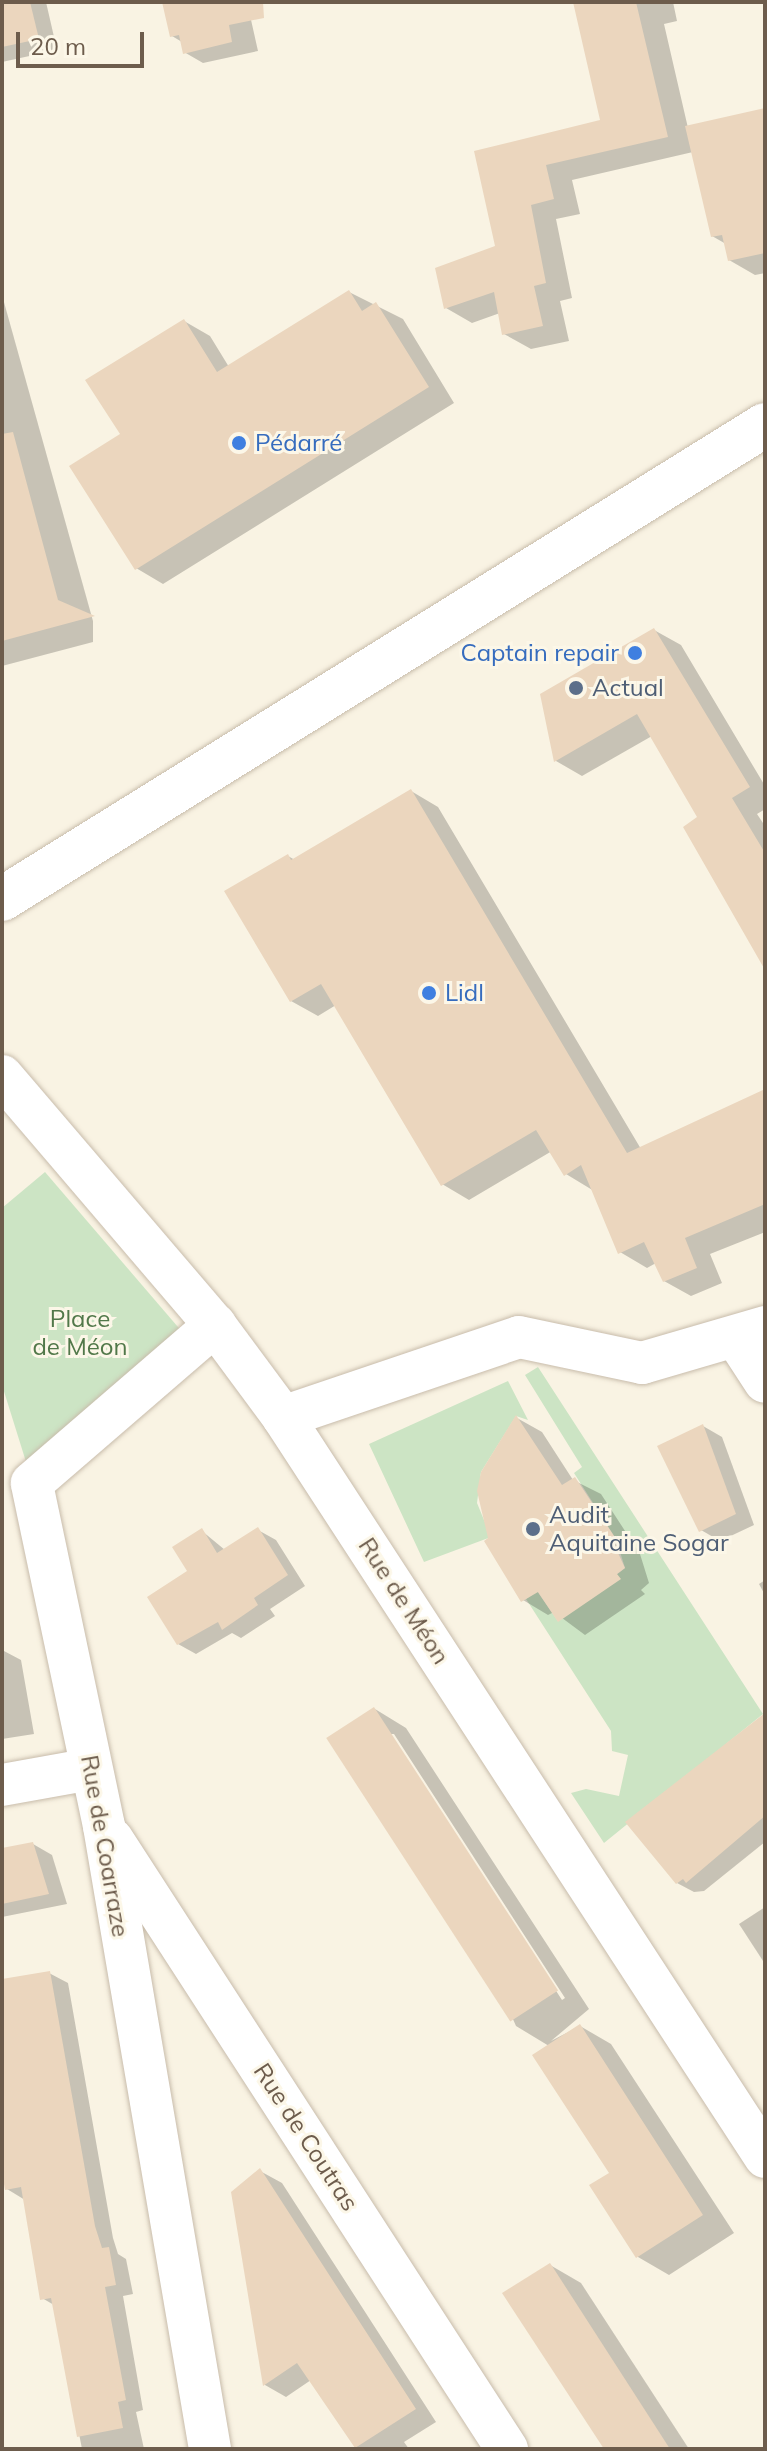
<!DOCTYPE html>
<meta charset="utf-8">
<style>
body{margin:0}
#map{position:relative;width:767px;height:2451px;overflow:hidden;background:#f9f3e3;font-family:Mulish,sans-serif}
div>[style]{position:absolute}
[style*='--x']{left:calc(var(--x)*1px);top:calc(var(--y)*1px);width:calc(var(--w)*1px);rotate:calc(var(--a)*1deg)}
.green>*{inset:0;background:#cce4c4}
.shadow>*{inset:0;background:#0003}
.building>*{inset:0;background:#ebd6be;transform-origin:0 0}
.roads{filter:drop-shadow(0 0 2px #c8bcab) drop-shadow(0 0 2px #c8bcab)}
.street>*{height:42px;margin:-21px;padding:0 21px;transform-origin:21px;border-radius:21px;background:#fff}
.secondary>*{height:44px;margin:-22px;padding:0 22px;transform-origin:22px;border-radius:22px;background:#fff}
.dots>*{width:22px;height:22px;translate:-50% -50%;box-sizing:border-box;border:4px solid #fcf7e8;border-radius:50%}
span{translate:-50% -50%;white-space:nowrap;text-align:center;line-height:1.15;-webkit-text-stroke:6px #fcf7e8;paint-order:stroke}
.shop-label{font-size:24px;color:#366cbe}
.left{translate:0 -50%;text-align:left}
.right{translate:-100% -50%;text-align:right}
.service-label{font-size:24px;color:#4e5e75}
.park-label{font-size:24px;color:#517849}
.street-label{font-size:24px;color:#6d5c4c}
.frame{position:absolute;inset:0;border:4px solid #6d5c4c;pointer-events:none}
.scale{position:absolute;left:16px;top:32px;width:128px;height:36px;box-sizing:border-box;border:4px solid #6d5c4c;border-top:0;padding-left:10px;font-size:24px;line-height:28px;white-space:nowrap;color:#6d5c4c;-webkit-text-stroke:6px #fcf7e8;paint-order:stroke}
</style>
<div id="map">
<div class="green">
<i style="clip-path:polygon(45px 1172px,190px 1341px,32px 1481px,2px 1385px,2px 1208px)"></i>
<i style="clip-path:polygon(538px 1367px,763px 1714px,604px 1843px,571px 1793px,586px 1789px,619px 1796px,628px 1755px,612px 1751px,611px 1731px,526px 1599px,537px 1591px,558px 1621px,625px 1568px,616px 1539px,574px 1473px,582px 1467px,525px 1375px)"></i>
<i style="clip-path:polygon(508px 1381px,528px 1420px,516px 1416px,481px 1472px,477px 1503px,491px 1537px,424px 1562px,369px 1444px)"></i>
</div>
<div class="shadow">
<i style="clip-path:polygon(2px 2px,46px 2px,57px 50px,2px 62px)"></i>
<i style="clip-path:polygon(164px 2px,247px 2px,258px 51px,203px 63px,184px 52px,182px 42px,172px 36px)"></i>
<i style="clip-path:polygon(575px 2px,673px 2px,677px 21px,664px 24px,688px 128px,765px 110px,765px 273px,755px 275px,729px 260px,726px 244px,712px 236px,693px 152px,572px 180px,580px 214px,556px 219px,572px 298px,560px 301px,569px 341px,531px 349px,504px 334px,500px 313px,472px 323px,446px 308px,498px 248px,477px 152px,602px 121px)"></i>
<i style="clip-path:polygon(349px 292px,403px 319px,454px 403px,163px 584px,136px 568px,122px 435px,184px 321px,210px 336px,229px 367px)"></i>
<i style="clip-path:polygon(2px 295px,93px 621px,93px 642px,2px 666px)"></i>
<i style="clip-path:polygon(654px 630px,681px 645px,765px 786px,765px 809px,757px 814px,765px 826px,765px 966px,700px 817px,652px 736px,582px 776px,556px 761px,542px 696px)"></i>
<i style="clip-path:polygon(411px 791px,438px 807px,641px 1149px,765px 1091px,765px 1232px,710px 1254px,722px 1283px,691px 1296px,664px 1281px,656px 1263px,647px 1268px,620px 1252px,594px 1191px,566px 1174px,552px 1151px,469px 1200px,442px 1184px,336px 1005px,318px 1016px,291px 1001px,288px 856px,295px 860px)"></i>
<i style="clip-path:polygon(517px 1418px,542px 1432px,573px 1480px,601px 1494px,640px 1554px,649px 1583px,641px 1590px,645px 1594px,585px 1635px,554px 1612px,548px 1615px,523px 1600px,490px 1539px)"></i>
<i style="clip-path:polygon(703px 1426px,722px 1437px,754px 1525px,720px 1541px,701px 1530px)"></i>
<i style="clip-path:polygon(258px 1530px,276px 1540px,305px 1586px,270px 1609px,275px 1616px,241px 1638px,232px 1633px,196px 1654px,178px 1644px,202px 1531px,225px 1550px)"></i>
<i style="clip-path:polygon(765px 1580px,765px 1595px,759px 1584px)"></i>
<i style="clip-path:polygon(2px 1641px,4px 1651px,21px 1660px,34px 1734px,2px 1739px)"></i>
<i style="clip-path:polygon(evenodd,375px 1709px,406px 1728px,589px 2009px,551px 2041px,580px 2026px,611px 2044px,734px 2233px,669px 2275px,638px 2257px,611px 2174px,549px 2046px,516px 2026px,375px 1709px,389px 1734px,394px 1734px,565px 1998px,562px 2000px,389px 1734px)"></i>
<i style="clip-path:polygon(765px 1750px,765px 1842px,704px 1891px,694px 1892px,677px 1883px)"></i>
<i style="clip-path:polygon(33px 1844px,52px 1855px,67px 1904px,2px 1917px,2px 1850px)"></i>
<i style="clip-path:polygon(765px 1907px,765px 1964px,739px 1924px)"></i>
<i style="clip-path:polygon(49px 1973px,68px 1983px,113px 2238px,118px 2254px,126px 2259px,133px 2294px,123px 2296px,143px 2410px,136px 2412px,144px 2449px,82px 2449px,54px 2305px,42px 2298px,25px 2200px,7px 2189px,2px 2160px,2px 1981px)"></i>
<i style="clip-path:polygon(260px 2171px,282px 2183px,436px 2422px,404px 2442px,409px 2449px,358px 2449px,311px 2380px,286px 2397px,265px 2385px,234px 2193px)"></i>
<i style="clip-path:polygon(550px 2265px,581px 2283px,689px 2449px,606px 2449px)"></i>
</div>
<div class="building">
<i style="clip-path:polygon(2px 2px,30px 2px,39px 39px,2px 47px)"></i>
<i style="clip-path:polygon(162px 2px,263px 2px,264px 18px,229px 25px,232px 42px,183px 54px,179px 35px,170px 37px)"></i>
<i style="clip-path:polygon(573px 2px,636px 2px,668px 137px,546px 165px,554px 199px,531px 205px,546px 283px,534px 286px,543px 326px,502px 335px,494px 292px,444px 309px,435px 268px,495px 246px,474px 151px,600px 120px)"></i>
<i style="clip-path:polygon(765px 108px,765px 253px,728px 261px,722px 235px,711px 237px,685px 126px)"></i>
<i style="clip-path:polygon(349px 290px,362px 311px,376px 302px,429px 387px,135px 570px,69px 466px,120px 434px,85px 380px,184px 319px,217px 372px)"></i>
<i style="clip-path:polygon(13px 432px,58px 600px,95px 616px,2px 641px,2px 434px)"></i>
<i style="clip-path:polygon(654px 628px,750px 787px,732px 798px,765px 853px,765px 970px,683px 827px,697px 817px,637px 714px,554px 762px,540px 694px)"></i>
<i style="clip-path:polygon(411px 789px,627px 1153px,765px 1089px,765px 1204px,685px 1238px,697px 1268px,663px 1282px,644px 1242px,618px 1254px,581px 1165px,564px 1176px,536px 1130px,441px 1186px,321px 984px,290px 1002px,224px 891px,288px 854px,291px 860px)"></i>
<i style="clip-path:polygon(516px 1415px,562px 1485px,575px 1477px,616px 1539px,613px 1542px,625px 1568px,617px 1574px,621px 1579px,558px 1622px,538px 1592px,521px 1602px,484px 1541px,488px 1538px,477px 1491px,481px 1472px)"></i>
<i style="clip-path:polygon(703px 1424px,736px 1514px,699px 1532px,657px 1446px)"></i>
<i style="clip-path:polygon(258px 1527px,288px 1575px,254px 1598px,258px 1605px,222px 1630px,218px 1622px,177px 1645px,147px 1597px,187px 1571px,172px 1547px,202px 1528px,217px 1553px)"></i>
<i style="left:374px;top:1707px;width:338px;height:57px;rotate:57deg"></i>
<i style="clip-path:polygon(765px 1713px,765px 1816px,686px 1883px,683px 1879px,676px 1884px,625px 1822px)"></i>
<i style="clip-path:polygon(33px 1842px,49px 1894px,2px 1904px,2px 1848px)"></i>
<i style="clip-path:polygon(50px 1971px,95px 2226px,102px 2248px,109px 2247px,116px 2285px,105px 2287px,126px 2400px,118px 2402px,123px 2428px,77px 2437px,51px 2298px,40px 2300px,21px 2187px,5px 2190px,2px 2172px,2px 1979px)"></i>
<i style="clip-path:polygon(580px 2024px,703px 2215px,636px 2258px,589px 2185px,609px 2173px,532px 2055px)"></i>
<i style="clip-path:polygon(260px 2168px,416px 2409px,355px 2448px,297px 2363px,263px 2386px,231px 2192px)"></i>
<i style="clip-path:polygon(550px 2263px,554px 2269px,670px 2449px,604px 2449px,502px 2293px)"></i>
</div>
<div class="roads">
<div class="street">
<i style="--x:2;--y:1076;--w:328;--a:49.5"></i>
<i style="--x:215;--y:1325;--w:114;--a:53.5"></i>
<i style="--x:283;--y:1417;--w:883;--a:56.92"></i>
<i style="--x:737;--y:1339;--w:51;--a:56.9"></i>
<i style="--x:283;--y:1417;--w:249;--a:-18.7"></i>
<i style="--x:519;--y:1337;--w:126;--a:11.9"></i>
<i style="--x:642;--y:1363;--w:128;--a:-16.3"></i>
<i style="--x:2;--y:1785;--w:90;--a:-10.2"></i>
<i style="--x:112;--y:1839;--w:727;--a:57.08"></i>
<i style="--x:210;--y:2449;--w:632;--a:-99.66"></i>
<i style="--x:104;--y:1826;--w:350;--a:-101.9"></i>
<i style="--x:32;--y:1483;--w:242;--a:-40.8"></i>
</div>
<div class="secondary">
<i style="--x:2;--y:899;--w:898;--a:-31.85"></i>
</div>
</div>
<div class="dots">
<i style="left:239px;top:443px;background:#3f7fe0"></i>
<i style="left:635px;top:653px;background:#3f7fe0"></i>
<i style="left:576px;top:688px;background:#5c6f8a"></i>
<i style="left:429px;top:993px;background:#3f7fe0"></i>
<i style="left:533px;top:1529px;background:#5c6f8a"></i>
</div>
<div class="shop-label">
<span class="left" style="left:255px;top:443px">Pédarré</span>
<span class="right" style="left:619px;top:653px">Captain repair</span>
<span class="left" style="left:445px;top:993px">Lidl</span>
</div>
<div class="service-label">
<span class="left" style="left:592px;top:688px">Actual</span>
<span class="left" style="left:549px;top:1529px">Audit<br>Aquitaine Sogar</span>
</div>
<div class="park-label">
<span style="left:80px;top:1333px">Place<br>de Méon</span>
</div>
<div class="street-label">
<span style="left:404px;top:1601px;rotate:57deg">Rue de Méon</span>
<span style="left:105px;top:1846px;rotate:80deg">Rue de Coarraze</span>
<span style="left:306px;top:2137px;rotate:57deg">Rue de Coutras</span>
</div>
<div class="frame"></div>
<div class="scale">20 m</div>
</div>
